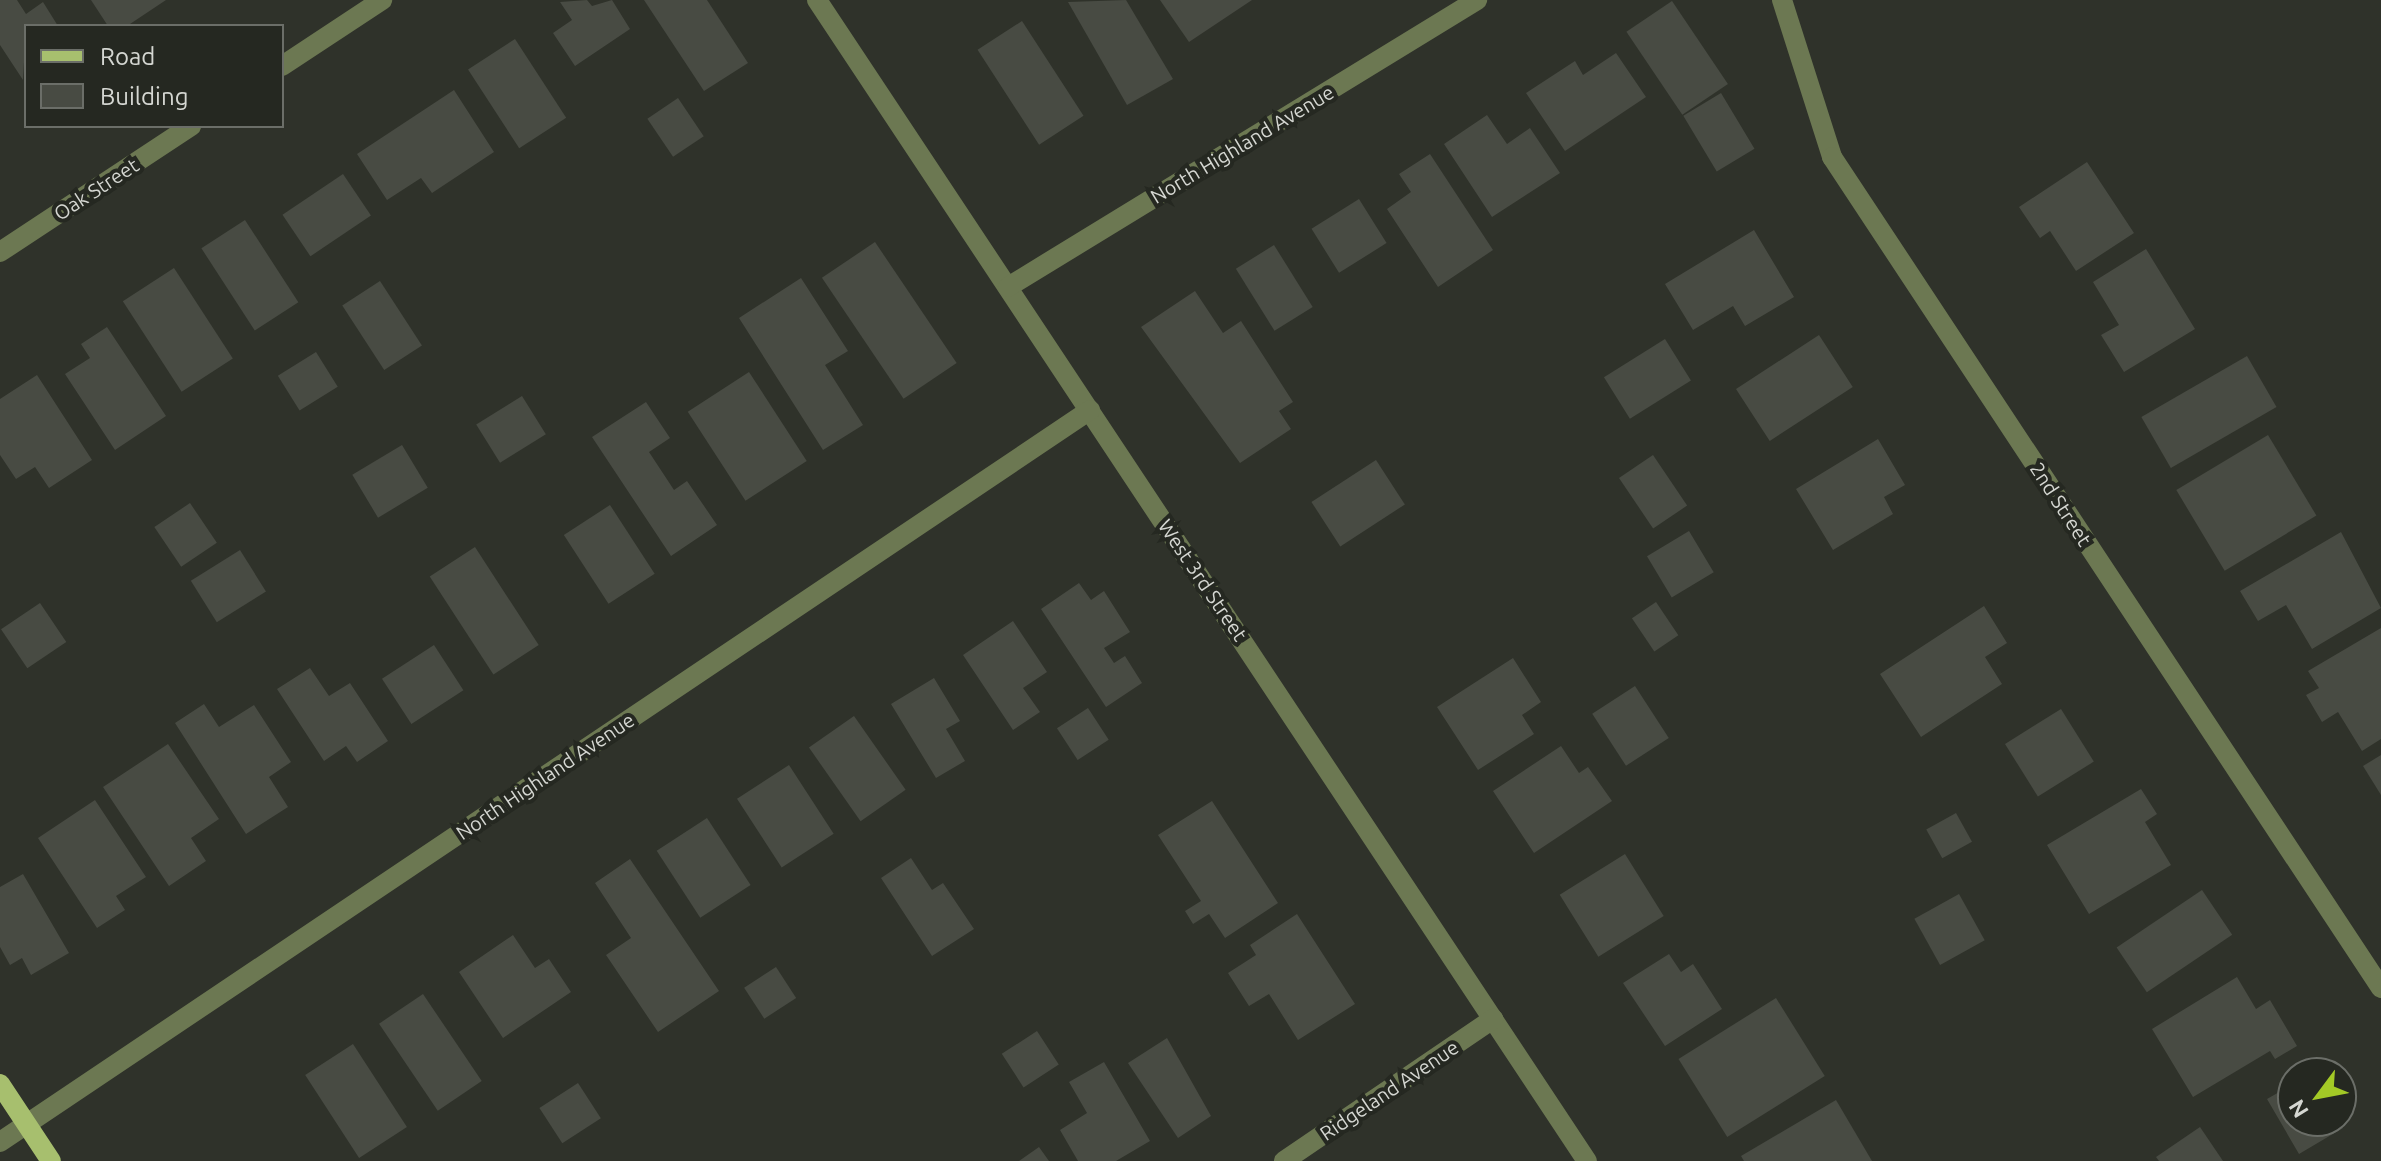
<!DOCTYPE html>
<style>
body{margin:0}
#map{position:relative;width:2381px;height:1161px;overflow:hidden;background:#2f322a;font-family:Ubuntu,sans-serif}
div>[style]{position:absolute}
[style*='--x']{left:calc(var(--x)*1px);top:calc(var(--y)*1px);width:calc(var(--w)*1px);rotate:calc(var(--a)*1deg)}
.building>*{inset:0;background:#484b43;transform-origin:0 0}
.minor>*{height:20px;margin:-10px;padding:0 10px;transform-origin:10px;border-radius:10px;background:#6c7852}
.major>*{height:20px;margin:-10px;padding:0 10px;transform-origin:10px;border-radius:10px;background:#a7bf6e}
span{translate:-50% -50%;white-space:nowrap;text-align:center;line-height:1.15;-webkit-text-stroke:8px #252821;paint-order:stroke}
.street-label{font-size:20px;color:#d5d7d2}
.legend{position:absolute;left:24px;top:24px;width:260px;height:104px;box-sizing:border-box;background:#252821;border:2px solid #6b6e68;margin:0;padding:10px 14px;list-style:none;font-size:24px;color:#d5d7d2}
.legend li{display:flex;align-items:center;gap:16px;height:40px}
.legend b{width:40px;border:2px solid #6b6e68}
.north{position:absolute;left:2277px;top:1057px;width:80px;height:80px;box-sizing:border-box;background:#252821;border:2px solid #6b6e68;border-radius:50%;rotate:238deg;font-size:22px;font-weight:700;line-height:32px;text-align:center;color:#d5d7d2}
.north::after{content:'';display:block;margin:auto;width:28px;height:36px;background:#a3c926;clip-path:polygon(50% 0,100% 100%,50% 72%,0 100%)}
</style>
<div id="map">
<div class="building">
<i style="clip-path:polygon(0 0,17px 0,26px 14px,43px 2px,58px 26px,26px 26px,23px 80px,0 45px)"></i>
<i style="clip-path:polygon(91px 0,166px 0,127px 26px,108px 26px)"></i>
<i style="clip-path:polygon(587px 0,592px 6px,612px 0,630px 29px,575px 66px,553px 33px,572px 20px,560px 2px)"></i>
<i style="clip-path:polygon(644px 0,707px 0,748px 63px,704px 91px)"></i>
<i style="clip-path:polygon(1126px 0,1173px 79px,1127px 105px,1068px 2px)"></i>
<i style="clip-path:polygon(1160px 0,1252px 0,1189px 42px)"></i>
<i style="left:1672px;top:1px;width:100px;height:55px;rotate:56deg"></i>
<i style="left:1022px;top:21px;width:113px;height:53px;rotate:57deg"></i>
<i style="left:515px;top:39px;width:94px;height:56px;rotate:57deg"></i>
<i style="clip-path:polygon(1616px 53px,1646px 97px,1565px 151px,1526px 93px,1575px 61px,1583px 75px)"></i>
<i style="clip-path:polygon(454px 90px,494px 152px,432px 193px,421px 178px,387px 200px,357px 154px)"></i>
<i style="left:1721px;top:93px;width:65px;height:44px;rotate:59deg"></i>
<i style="left:678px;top:98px;width:46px;height:37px;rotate:56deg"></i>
<i style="clip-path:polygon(1487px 115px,1507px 144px,1530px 128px,1560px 173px,1492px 217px,1444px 144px)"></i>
<i style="clip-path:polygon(1430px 154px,1493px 250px,1438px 287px,1387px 209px,1411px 192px,1399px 174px)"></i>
<i style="clip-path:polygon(2087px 162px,2134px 233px,2076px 271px,2050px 231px,2040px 238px,2019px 207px)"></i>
<i style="left:343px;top:174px;width:50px;height:73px;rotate:56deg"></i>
<i style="left:1359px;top:199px;width:52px;height:56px;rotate:58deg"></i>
<i style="left:245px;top:220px;width:98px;height:52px;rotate:57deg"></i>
<i style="clip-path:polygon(1754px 230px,1794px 297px,1745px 326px,1733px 306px,1693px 330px,1665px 284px)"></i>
<i style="left:875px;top:242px;width:146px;height:64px;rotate:56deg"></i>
<i style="left:1274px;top:245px;width:73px;height:45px;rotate:58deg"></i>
<i style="clip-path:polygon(2146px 249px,2195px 329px,2124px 372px,2101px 335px,2119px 325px,2093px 282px)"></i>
<i style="left:174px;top:268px;width:108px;height:61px;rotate:57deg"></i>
<i style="clip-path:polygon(801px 278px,848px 351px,825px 365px,863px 425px,823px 450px,739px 318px)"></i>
<i style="left:380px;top:281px;width:77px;height:45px;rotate:57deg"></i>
<i style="clip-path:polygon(1195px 291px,1223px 333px,1241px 321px,1293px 402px,1279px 411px,1291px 429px,1240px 463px,1141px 327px)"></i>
<i style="clip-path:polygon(107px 327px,166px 416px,115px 450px,65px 374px,90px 358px,81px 344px)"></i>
<i style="left:1819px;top:335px;width:62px;height:99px;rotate:57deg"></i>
<i style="left:1665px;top:339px;width:49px;height:72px;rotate:58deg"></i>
<i style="left:316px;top:352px;width:41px;height:45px;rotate:58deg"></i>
<i style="left:2247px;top:356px;width:59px;height:122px;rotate:60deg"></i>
<i style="left:749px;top:372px;width:106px;height:73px;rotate:57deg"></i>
<i style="clip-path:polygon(37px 375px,92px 460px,49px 488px,35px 467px,16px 479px,0 455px,0 399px)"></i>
<i style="left:522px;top:396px;width:45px;height:54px;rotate:58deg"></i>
<i style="clip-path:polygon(646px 402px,670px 438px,649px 452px,674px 490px,687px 481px,717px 525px,671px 556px,592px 437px)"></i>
<i style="left:2268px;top:435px;width:94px;height:107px;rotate:59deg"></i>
<i style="clip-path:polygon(1878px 439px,1905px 485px,1884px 497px,1893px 514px,1833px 550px,1796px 489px)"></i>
<i style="left:402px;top:445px;width:50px;height:58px;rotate:59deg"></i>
<i style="left:1653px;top:455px;width:61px;height:41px;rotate:56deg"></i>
<i style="left:1376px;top:460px;width:53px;height:77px;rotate:57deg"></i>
<i style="left:190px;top:503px;width:48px;height:43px;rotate:56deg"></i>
<i style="left:610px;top:505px;width:82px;height:55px;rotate:57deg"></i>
<i style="left:1689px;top:531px;width:48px;height:49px;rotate:59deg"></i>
<i style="clip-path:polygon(2341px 532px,2381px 608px,2312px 649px,2286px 605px,2258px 621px,2240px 591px)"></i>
<i style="left:475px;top:547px;width:117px;height:54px;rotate:57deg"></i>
<i style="left:240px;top:550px;width:49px;height:58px;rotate:58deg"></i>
<i style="clip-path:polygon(1079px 583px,1091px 600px,1104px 591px,1130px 632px,1104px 648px,1114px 663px,1125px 656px,1142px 683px,1106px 707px,1041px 609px)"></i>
<i style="left:1656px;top:602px;width:40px;height:29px;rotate:56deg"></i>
<i style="left:40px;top:603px;width:47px;height:47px;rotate:56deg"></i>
<i style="clip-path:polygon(1984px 606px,2007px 643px,1985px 657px,2002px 684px,1921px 737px,1880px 674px)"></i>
<i style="clip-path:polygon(1013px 621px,1047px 672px,1023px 688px,1040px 712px,1013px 730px,963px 655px)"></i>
<i style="clip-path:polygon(2381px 628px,2381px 739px,2362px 751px,2338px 712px,2322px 722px,2306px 695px,2319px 688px,2308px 671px)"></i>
<i style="left:434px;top:645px;width:54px;height:62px;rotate:57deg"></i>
<i style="clip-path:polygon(1513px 658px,1541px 702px,1522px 715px,1534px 734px,1478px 770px,1437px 707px)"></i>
<i style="clip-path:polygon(310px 668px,329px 696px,350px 683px,388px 741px,357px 762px,346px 746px,324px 761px,277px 689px)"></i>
<i style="clip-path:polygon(934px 678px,960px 721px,946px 729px,965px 761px,936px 778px,891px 704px)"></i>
<i style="left:1635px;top:686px;width:62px;height:51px;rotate:57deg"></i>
<i style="clip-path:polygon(204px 704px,219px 727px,254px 705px,291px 762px,269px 777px,288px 807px,246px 834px,175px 723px)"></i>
<i style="left:1088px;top:708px;width:38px;height:37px;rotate:57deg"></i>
<i style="left:2061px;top:709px;width:62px;height:66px;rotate:58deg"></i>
<i style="left:854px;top:716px;width:90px;height:55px;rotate:55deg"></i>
<i style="clip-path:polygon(168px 744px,219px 819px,191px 838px,206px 861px,169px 886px,103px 787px)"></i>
<i style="clip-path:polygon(1561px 746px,1579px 773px,1588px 767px,1612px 801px,1534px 853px,1493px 791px)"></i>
<i style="clip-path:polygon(2381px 755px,2381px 795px,2363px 766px)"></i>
<i style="left:789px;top:765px;width:82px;height:62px;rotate:57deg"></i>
<i style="clip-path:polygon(2141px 789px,2157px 814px,2145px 822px,2171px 865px,2089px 914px,2047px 845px)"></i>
<i style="clip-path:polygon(95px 800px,146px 877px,116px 896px,125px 910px,97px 928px,38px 838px)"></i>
<i style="clip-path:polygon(1212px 801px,1278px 903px,1225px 938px,1209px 914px,1193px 924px,1185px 911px,1201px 901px,1158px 835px)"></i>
<i style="left:1956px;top:813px;width:33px;height:34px;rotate:61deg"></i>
<i style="left:707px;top:818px;width:80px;height:60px;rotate:57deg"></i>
<i style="left:1625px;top:854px;width:73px;height:77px;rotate:58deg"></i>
<i style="clip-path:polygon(911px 858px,932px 890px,943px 883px,974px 929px,932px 956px,881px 878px)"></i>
<i style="clip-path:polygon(630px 859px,719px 991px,658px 1032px,606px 955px,631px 938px,595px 883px)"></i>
<i style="clip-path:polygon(23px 874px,69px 953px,31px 975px,22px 958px,10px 965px,0 947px,0 887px)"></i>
<i style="left:2202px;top:890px;width:54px;height:103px;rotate:56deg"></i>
<i style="left:1959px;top:894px;width:53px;height:51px;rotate:61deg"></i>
<i style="clip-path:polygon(1297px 914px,1355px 1004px,1298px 1040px,1269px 994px,1249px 1006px,1228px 973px,1256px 955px,1250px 945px)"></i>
<i style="clip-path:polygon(513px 935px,535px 968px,549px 959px,571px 992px,503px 1038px,459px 972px)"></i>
<i style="clip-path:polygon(1669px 954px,1681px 972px,1693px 964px,1722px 1009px,1665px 1046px,1623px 983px)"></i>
<i style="left:776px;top:967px;width:37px;height:38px;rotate:57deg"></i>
<i style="clip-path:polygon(2237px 977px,2256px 1009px,2270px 1000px,2297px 1046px,2275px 1059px,2270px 1051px,2193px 1097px,2152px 1029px)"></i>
<i style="left:423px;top:994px;width:105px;height:53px;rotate:56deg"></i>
<i style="left:1776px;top:998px;width:92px;height:115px;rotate:58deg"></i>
<i style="left:1037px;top:1031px;width:40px;height:42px;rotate:57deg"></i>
<i style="clip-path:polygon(1167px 1038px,1211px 1116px,1178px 1138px,1128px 1063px)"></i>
<i style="left:353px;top:1044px;width:99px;height:57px;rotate:57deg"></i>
<i style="clip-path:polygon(1104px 1062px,1150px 1141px,1116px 1161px,1078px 1161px,1060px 1130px,1087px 1113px,1069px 1082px)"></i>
<i style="left:578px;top:1083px;width:42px;height:46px;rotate:57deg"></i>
<i style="clip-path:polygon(2293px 1084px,2293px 1121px,2339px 1121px,2343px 1128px,2299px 1154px,2267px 1099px)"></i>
<i style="clip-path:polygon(1836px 1100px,1872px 1161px,1744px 1161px,1741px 1156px)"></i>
<i style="clip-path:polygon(2200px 1127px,2223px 1161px,2159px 1161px,2156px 1157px)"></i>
<i style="clip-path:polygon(1039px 1147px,1049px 1161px,1019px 1161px)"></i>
</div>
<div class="minor">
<i style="--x:817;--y:0;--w:1393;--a:56.45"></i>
<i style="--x:1782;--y:0;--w:165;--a:72.3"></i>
<i style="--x:1832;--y:157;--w:996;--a:56.55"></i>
<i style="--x:282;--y:66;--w:120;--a:-33.4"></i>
<i style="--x:0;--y:252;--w:229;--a:-33.4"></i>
<i style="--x:1008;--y:287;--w:550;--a:-31.46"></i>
<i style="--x:0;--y:1142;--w:1313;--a:-33.88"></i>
<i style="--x:1284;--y:1161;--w:253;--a:-34.2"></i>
</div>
<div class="major">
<i style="--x:0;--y:1084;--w:92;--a:56.5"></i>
</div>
<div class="street-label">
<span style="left:1242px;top:144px;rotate:-31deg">North Highland Avenue</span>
<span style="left:96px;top:189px;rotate:-33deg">Oak Street</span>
<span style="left:2061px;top:504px;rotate:57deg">2nd Street</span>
<span style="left:1203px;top:580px;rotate:56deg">West 3rd Street</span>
<span style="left:545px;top:776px;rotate:-34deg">North Highland Avenue</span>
<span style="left:1389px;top:1090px;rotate:-34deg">Ridgeland Avenue</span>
</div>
<ul class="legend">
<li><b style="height:10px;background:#a7bf6e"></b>Road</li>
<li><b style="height:22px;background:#484b43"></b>Building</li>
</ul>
<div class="north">N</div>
</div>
